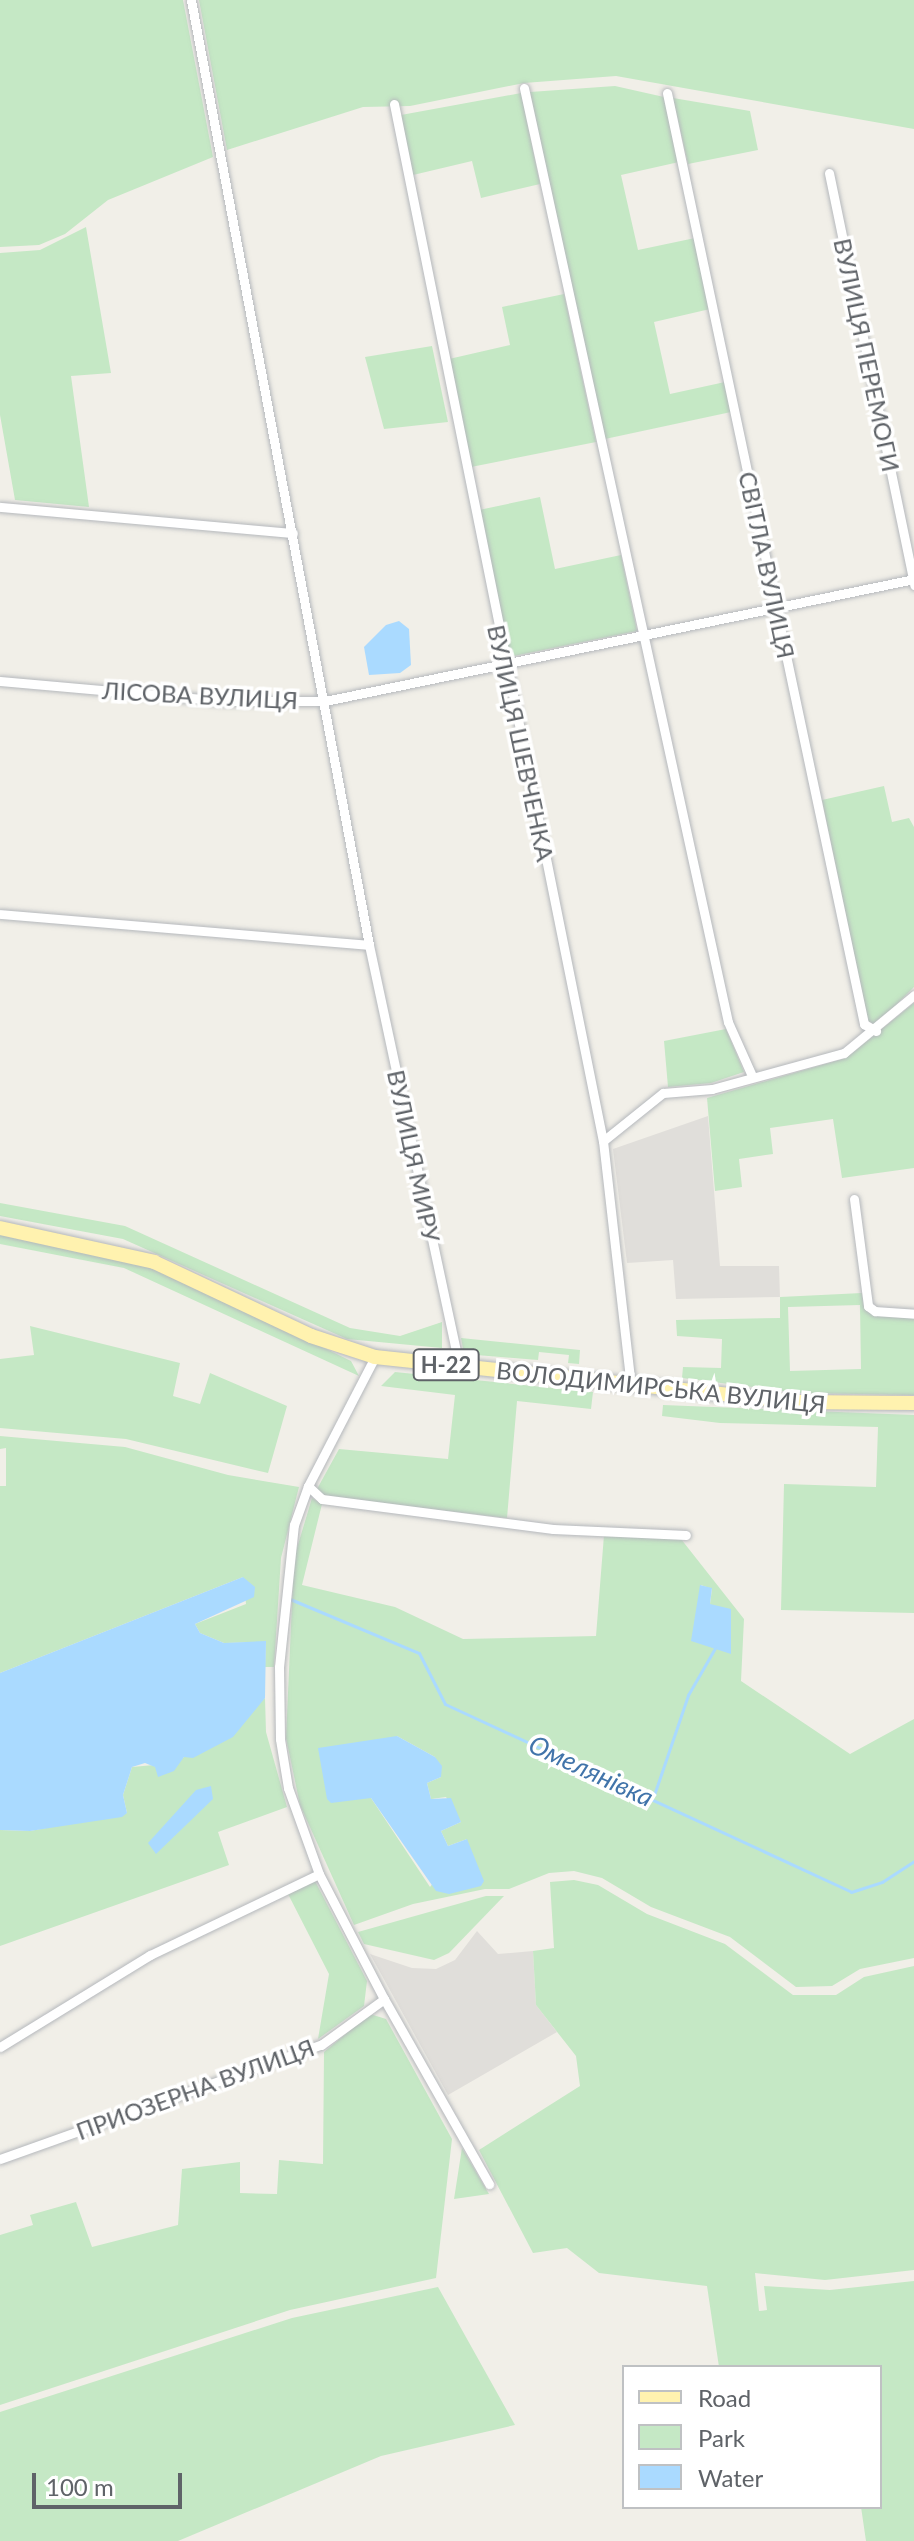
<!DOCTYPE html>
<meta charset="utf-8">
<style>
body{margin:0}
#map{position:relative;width:914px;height:2541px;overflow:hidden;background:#f1efe8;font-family:Lato,sans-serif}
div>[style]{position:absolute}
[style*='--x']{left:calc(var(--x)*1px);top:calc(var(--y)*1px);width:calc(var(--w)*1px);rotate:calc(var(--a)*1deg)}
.industrial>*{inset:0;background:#e0deda}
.green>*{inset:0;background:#c5e8c5}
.water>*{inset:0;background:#aadaff}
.stream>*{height:3px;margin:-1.5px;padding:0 1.5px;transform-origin:1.5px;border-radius:1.5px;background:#aadaff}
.roads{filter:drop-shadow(0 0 2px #b5b8bc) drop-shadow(0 0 2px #b5b8bc)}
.street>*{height:9px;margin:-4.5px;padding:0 4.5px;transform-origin:4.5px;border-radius:4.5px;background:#fff}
.primary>*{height:14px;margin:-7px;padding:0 7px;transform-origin:7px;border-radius:7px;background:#fff2af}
span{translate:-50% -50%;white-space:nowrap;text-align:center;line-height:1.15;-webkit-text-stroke:7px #fff;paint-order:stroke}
.shield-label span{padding:2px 6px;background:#fff;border:2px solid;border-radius:6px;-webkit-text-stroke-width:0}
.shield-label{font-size:22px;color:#5f6368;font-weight:700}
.street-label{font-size:24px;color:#5f6368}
.water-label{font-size:26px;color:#4174aa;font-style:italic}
.legend{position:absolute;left:622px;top:2365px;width:260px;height:144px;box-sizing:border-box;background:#fff;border:2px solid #bfc1c3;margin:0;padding:10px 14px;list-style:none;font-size:24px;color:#5f6368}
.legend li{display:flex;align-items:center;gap:16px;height:40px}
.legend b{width:40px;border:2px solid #bfc1c3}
.scale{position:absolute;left:32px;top:2473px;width:150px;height:36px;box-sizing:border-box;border:4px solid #5f6368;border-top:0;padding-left:10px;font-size:24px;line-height:28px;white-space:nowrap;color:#5f6368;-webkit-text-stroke:6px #fff;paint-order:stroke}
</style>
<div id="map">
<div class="industrial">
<i style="clip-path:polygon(708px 1116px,720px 1266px,779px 1266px,780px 1297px,676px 1299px,673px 1260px,627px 1263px,613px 1149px)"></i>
<i style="clip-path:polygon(477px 1931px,498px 1954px,533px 1951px,536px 2005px,557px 2032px,448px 2095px,370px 1954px,412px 1968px,436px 1969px,455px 1960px)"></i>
</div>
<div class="green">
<i style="clip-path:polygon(0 0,183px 0,213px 157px,108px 200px,65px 234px,39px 245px,0 247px)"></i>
<i style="clip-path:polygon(199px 0,914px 0,914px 129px,616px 76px,524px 83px,410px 106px,363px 107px,227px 150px)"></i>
<i style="clip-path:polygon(615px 86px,664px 97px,679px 162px,621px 175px,638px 250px,695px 238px,710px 309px,654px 322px,670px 394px,725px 382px,731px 412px,605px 439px,530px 92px)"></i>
<i style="clip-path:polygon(521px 93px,540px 184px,481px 198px,472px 161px,413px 175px,401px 115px)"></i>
<i style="clip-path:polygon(673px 98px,750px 111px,758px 150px,688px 164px)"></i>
<i style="clip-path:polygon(86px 227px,111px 373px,71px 376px,89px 507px,15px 500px,0 415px,0 253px,40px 250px)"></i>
<i style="clip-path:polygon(564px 294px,596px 442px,471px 467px,449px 359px,510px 345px,502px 307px)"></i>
<i style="clip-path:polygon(432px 346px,448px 422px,384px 429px,365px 357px)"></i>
<i style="clip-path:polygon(540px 497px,555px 569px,621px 555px,637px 631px,509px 657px,479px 510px)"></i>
<i style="clip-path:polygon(884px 786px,892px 822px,909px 818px,914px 827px,914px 987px,875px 1026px,868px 1021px,822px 800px)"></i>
<i style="clip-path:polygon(914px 1003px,914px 1168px,842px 1178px,833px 1119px,770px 1128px,773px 1154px,739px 1159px,742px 1187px,715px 1191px,707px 1098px,846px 1058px)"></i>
<i style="clip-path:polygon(726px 1029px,744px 1072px,711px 1083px,668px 1087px,664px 1041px)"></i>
<i style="clip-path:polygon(0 1203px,125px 1226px,350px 1328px,400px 1336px,442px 1322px,442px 1348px,347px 1339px,123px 1239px,0 1216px)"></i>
<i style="clip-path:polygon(0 1233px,132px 1260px,195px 1285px,351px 1361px,359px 1376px,124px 1268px,0 1244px)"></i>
<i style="clip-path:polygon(evenodd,862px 1293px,864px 1308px,873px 1315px,914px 1318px,914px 1395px,798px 1393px,682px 1378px,683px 1367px,721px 1368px,722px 1339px,677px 1336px,676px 1320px,780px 1318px,780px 1297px,862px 1293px,860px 1305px,861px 1369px,790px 1371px,788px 1307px,860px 1305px)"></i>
<i style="clip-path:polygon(30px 1326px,180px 1363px,173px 1396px,200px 1404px,210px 1373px,287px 1406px,268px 1473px,126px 1439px,0 1428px,0 1359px,34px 1355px)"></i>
<i style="clip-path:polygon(461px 1338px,580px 1350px,579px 1364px,568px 1363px,569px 1355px,539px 1352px,538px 1360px,464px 1354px)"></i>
<i style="clip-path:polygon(395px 1372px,593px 1392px,591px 1409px,517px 1401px,507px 1518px,325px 1497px,317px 1489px,339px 1449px,448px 1459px,455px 1395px,381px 1386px)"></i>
<i style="clip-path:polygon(663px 1405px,914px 1415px,914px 1613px,781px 1610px,784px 1484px,876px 1487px,878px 1427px,720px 1423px,662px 1416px)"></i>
<i style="clip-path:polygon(0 1436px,125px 1447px,228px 1475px,299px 1487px,281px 1558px,274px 1667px,265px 1667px,266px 1642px,224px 1643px,200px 1633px,195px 1624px,246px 1604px,243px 1577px,0 1673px,0 1486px,6px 1486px,6px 1448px,0 1449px)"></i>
<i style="clip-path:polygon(evenodd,312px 1498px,322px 1504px,302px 1585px,395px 1607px,463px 1639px,596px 1636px,604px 1535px,681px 1539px,744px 1619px,741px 1681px,850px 1754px,914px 1719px,914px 1958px,860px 1969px,832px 1986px,796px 1987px,730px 1937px,651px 1907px,602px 1878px,574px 1871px,549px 1873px,509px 1889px,485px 1889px,413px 1904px,354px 1925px,300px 1805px,286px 1738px,294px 1558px,312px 1498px,701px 1585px,712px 1589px,710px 1604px,731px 1653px,715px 1648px,701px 1585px,312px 1498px,397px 1736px,435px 1757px,441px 1777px,427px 1783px,431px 1799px,446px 1797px,461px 1822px,441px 1831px,448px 1846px,467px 1839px,430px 1887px,371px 1798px,397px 1736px)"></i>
<i style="clip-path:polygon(265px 1698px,266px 1732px,287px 1807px,218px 1832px,229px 1865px,0 1946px,0 1830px,30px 1831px,127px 1813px,123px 1795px,132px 1767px,176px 1763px)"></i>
<i style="clip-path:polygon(574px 1880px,598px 1885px,647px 1914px,725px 1944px,793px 1995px,836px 1995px,864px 1977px,914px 1966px,914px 2270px,825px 2280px,755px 2273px,759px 2311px,767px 2310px,764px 2286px,830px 2290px,914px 2281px,914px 2541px,866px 2541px,861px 2507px,880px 2507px,880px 2367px,719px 2367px,707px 2286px,599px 2273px,567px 2248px,533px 2253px,479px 2150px,580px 2086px,576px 2056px,536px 2005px,533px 1951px,554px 1948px,550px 1882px)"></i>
<i style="clip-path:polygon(315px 1881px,367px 1981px,364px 2006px,318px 2039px,329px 1974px,288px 1894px)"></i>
<i style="clip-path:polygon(486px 1896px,504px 1896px,449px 1953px,434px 1960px,364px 1944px,358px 1932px)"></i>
<i style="clip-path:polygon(370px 2014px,386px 2019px,452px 2139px,436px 2278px,290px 2310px,0 2405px,0 2235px,33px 2225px,30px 2215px,76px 2202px,92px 2247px,178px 2225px,182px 2169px,240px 2162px,240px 2193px,277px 2194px,279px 2160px,323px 2164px,324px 2052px)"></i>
<i style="clip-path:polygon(462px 2148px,489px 2194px,454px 2199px)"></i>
<i style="clip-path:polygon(438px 2287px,515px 2425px,381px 2456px,178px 2541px,0 2541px,0 2412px,292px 2318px)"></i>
</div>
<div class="water">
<i style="clip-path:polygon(399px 621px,409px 629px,411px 665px,400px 673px,369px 675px,364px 647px,386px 625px)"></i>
<i style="clip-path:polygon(243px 1577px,255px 1587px,254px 1597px,195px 1624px,200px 1633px,224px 1643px,266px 1641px,265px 1698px,233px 1737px,193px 1758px,184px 1757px,174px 1771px,158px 1777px,155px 1767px,145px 1763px,132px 1767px,123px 1795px,127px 1813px,122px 1817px,30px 1831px,0 1830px,0 1673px)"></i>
<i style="clip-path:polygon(700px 1585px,712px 1588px,710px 1604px,731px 1609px,731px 1654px,691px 1641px)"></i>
<i style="clip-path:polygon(397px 1736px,435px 1757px,442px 1766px,441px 1777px,427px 1783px,431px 1799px,451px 1798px,461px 1822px,441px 1831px,448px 1846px,467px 1839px,484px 1881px,481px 1886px,449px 1894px,436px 1891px,371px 1798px,331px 1803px,327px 1799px,318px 1748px)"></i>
<i style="clip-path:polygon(211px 1786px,213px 1799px,156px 1854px,148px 1843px,196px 1790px)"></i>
</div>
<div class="stream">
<i style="--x:290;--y:1599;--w:140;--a:22.7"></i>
<i style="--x:419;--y:1653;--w:57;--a:63"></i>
<i style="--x:445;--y:1704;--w:447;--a:24.8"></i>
<i style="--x:851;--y:1892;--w:33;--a:-18"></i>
<i style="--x:882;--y:1882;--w:38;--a:-33"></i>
<i style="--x:654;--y:1795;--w:106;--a:-71.2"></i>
<i style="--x:688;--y:1695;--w:54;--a:-60.1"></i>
</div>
<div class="roads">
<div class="street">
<i style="--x:191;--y:0;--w:962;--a:79.33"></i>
<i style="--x:369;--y:945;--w:431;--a:77.9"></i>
<i style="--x:524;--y:88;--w:956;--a:77.68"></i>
<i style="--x:728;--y:1022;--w:59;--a:66"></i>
<i style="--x:667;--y:93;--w:952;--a:78.05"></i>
<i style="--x:864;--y:1024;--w:14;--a:30"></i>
<i style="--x:394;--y:104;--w:1058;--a:78.61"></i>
<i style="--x:603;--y:1141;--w:246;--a:83.5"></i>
<i style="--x:829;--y:173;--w:421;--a:78.3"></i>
<i style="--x:0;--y:507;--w:294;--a:5.1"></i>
<i style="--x:0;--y:681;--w:223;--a:5.1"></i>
<i style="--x:222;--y:701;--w:103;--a:0"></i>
<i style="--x:325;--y:701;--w:602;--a:-11.7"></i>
<i style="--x:0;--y:914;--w:370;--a:4.8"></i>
<i style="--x:603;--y:1141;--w:77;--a:-38.7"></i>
<i style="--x:663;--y:1093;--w:49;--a:-4.7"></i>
<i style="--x:712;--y:1089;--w:137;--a:-15.3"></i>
<i style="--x:844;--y:1053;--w:91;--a:-39.6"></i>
<i style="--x:854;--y:1199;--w:108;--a:82.5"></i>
<i style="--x:868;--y:1306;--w:9;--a:36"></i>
<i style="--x:875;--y:1311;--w:39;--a:4"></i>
<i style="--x:308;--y:1486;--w:19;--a:43"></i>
<i style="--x:322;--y:1499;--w:233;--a:7.4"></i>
<i style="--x:553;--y:1529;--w:133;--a:2.6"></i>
<i style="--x:384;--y:1999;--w:213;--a:60.4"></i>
<i style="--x:0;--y:2047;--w:176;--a:-31.5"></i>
<i style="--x:150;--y:1955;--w:187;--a:-25.6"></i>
<i style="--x:0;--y:2159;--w:341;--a:-19.6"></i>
<i style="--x:321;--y:2045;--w:78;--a:-36.1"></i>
<i style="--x:384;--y:1999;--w:141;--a:-117.5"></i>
<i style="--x:319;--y:1874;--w:91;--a:-109.8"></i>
<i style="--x:288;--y:1788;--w:50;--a:-99.3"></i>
<i style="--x:280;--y:1739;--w:72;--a:-90.8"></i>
<i style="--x:279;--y:1667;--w:143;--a:-84"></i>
<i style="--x:294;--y:1525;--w:41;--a:-70.3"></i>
<i style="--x:308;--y:1486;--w:145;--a:-62.6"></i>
</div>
<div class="primary">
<i style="--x:0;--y:1228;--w:158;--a:12.4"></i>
<i style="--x:154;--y:1262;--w:174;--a:25.2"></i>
<i style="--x:311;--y:1336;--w:67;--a:18.2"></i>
<i style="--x:375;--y:1357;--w:425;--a:6.1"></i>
<i style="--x:798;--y:1402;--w:116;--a:0.5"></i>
</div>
</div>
<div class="shield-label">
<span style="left:446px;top:1365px">Н-22</span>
</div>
<div class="street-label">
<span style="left:867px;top:355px;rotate:78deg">ВУЛИЦЯ ПЕРЕМОГИ</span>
<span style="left:767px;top:565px;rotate:78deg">СВІТЛА ВУЛИЦЯ</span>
<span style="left:200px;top:695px;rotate:3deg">ЛІСОВА ВУЛИЦЯ</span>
<span style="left:521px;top:743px;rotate:78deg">ВУЛИЦЯ ШЕВЧЕНКА</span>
<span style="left:414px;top:1156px;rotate:78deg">ВУЛИЦЯ МИРУ</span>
<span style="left:661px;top:1387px;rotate:6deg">ВОЛОДИМИРСЬКА ВУЛИЦЯ</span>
<span style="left:195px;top:2089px;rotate:-20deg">ПРИОЗЕРНА ВУЛИЦЯ</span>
</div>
<div class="water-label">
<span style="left:591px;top:1771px;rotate:25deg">Омелянівка</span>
</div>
<ul class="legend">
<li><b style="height:10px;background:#fff2af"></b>Road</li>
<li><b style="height:22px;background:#c5e8c5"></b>Park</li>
<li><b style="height:22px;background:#aadaff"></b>Water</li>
</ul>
<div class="scale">100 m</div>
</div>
